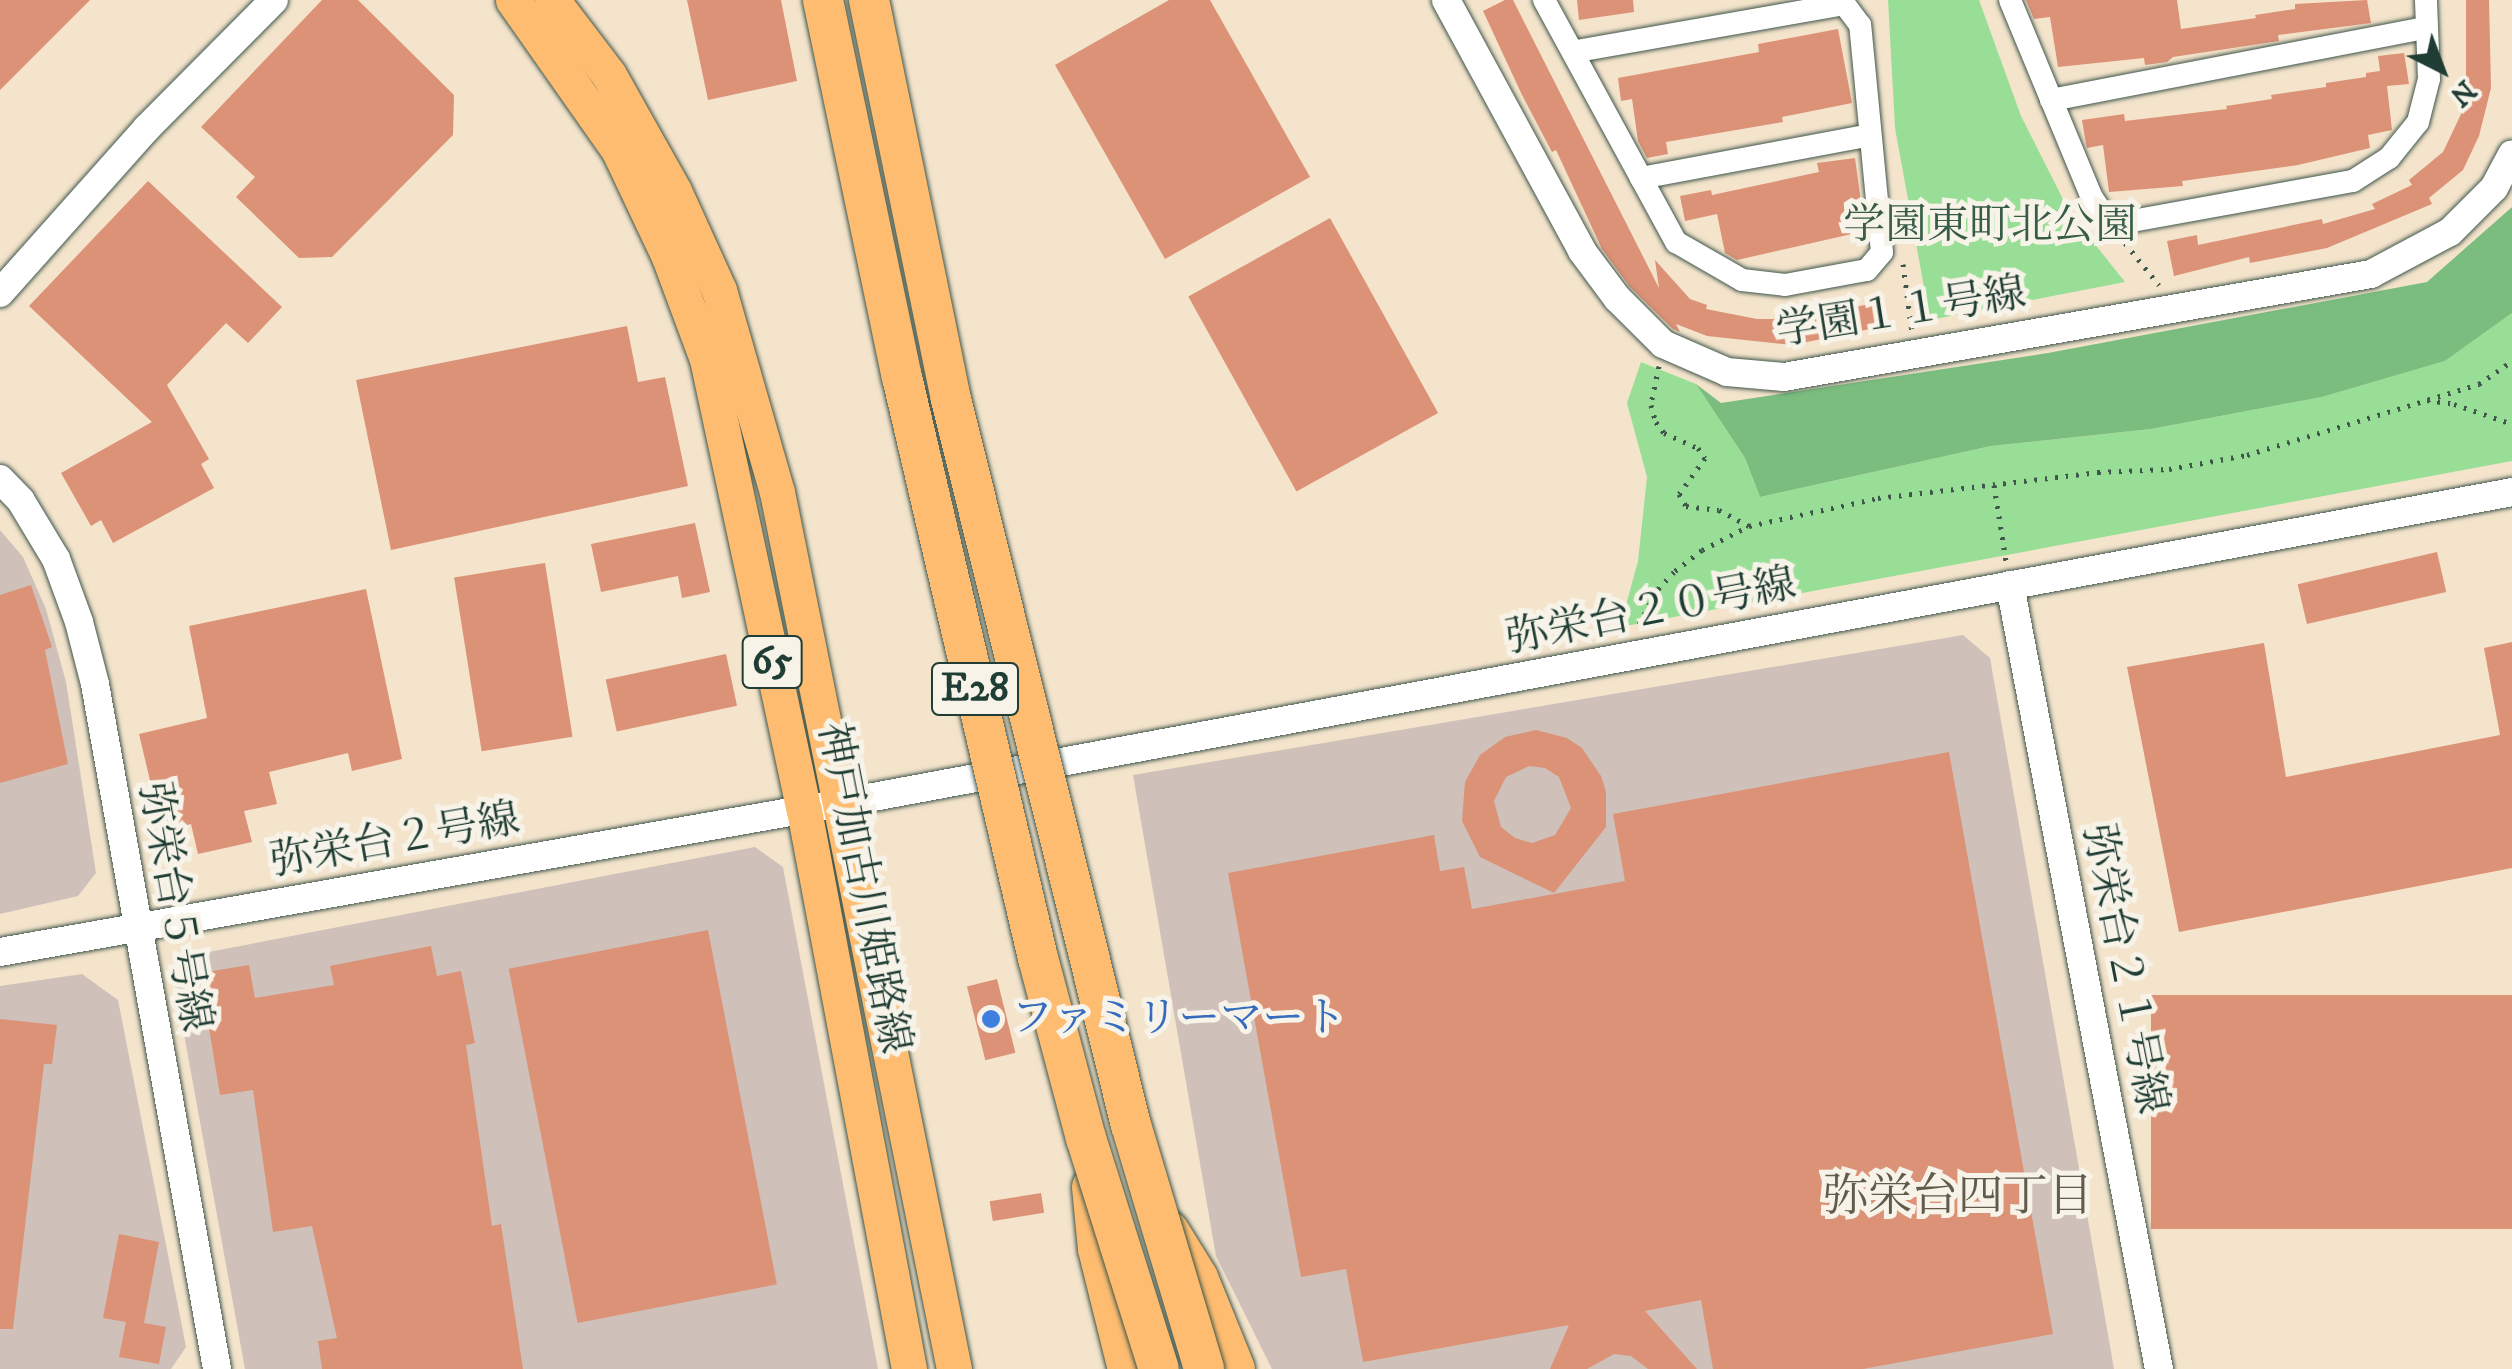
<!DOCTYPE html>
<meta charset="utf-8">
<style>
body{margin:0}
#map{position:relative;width:2512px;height:1369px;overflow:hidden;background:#f4e4cc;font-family:"IM FELL DW Pica","Noto Serif JP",serif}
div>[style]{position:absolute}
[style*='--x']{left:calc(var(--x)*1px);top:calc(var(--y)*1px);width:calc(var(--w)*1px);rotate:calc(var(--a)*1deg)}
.industrial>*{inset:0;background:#cfc0ba}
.green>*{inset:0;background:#99de96}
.forest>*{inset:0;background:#7abd7f}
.building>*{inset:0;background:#dc9276;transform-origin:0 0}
.path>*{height:5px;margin-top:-2.5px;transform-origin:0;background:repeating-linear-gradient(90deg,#3f564b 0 2.5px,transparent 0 10.5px)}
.roads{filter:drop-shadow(0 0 2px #3f564b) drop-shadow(0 0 2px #3f564b)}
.minor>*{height:22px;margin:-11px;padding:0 11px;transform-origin:11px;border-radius:11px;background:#fff}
.tertiary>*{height:28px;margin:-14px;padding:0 14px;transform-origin:14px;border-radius:14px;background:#fff}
.primary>*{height:35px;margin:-17.5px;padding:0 17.5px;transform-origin:17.5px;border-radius:17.5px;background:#fdbc70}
.motorway>*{height:40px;margin:-20px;padding:0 20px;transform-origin:20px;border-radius:20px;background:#fdbc70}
.bridges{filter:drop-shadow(0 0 2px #3f564b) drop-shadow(0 0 2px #3f564b)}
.motorway-bridge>*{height:40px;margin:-20px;padding:0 20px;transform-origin:20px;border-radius:20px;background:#fdbc70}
.dots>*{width:28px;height:28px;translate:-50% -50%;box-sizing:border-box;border:5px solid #f7f3e8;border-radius:50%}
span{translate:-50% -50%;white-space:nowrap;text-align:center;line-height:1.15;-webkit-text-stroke:10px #f7f3e8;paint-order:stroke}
.shield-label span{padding:2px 8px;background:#f7f3e8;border:2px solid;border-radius:8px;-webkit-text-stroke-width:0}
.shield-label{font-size:40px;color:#1f3d34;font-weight:700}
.park-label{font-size:42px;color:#375d48}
.street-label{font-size:42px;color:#1f3d34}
.shop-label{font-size:42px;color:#366cbe}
.left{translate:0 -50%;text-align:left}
.neighbourhood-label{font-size:45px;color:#615b4b}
.north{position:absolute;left:2392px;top:20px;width:100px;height:100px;-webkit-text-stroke:8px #f7f3e8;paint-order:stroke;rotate:138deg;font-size:28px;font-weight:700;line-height:40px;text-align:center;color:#1f3d34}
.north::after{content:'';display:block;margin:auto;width:35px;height:45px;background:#1f3d34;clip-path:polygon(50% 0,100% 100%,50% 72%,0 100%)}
</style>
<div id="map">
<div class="industrial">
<i style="clip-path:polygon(0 530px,23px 557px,46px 609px,66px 682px,96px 873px,78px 896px,0 914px)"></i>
<i style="clip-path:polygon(1963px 635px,1990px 658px,2114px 1369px,1272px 1369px,1216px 1256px,1133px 775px)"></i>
<i style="clip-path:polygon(755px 847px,783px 867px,878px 1369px,245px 1369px,174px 979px,193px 955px)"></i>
<i style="clip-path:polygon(82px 974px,118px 1000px,186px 1347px,171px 1369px,0 1369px,0 986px)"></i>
</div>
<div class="green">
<i style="clip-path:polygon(1888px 0,1979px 0,2021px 116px,2070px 213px,2125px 282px,1930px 320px,1895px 128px)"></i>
<i style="clip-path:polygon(2512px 313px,2512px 461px,1620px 627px,1638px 561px,1647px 477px,1627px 403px,1641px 362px,1696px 384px,1745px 458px,1760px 497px,1991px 446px,2151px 429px,2322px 397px,2445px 361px)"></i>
</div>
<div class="forest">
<i style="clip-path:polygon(2512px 207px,2512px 313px,2445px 361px,2322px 397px,2151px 429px,1991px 446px,1760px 497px,1745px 458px,1696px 384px,1721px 403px,2048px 353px,2427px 282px)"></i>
</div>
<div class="building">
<i style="clip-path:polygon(0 0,90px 0,0 90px)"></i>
<i style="clip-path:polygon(322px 0,358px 0,454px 95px,453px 135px,332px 257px,299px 258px,236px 197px,255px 177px,201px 127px)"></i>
<i style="clip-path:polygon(687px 0,781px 0,797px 81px,708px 100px)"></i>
<i style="clip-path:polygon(1169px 0,1210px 0,1310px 177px,1165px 259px,1055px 65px)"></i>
<i style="clip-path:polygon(1505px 0,1513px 0,1659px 288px,1655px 260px,1690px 299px,1707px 305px,1706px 309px,1757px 319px,1794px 319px,1880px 302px,1885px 326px,1792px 345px,1707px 336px,1676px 324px,1680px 332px,1673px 329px,1630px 287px,1602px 249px,1556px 150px,1552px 152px,1522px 95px,1483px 11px)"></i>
<i style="clip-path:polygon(1577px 0,1633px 0,1634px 12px,1579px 20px)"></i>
<i style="clip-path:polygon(2026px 0,2177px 0,2181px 29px,2256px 18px,2255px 15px,2295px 9px,2295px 4px,2367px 0,2371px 23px,2278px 35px,2279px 41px,2173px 57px,2167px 62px,2145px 65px,2144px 58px,2058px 67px,2050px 17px,2034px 19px)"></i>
<i style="clip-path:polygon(2466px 0,2489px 0,2491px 88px,2479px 136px,2463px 170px,2429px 198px,2432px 204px,2327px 248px,2250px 263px,2249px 257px,2174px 276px,2167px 241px,2197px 235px,2198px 245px,2322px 219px,2323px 224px,2375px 209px,2372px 204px,2412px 185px,2409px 180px,2443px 152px,2463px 110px,2459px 109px,2466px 80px)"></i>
<i style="clip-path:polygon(1838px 29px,1852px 103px,1782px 117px,1783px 122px,1666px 142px,1668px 154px,1647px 158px,1638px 141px,1632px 99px,1621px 101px,1618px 78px,1759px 52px,1758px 44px)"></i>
<i style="clip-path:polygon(2404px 53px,2409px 84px,2387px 86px,2392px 130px,2368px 135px,2370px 148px,2298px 165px,2182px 181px,2183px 186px,2109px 192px,2103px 145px,2087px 148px,2086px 144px,2082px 120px,2124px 114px,2125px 121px,2227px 109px,2226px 106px,2272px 99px,2271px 95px,2326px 87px,2326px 83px,2366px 77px,2366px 73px,2380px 71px,2378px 56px)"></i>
<i style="clip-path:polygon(1855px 158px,1865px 231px,1737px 260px,1725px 253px,1717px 214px,1685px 221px,1680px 196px,1711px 190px,1712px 195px,1819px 172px,1817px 163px)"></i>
<i style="clip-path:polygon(148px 181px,282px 307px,248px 343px,226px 323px,167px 385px,209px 459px,201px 464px,214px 488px,113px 543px,101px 520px,91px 526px,61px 473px,152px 422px,29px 306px)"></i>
<i style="left:1330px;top:218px;width:223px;height:162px;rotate:61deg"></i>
<i style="clip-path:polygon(627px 326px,638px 382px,665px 377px,688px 486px,391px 550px,356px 380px)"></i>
<i style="clip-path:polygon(695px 523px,710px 592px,682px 598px,678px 576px,601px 592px,591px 544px)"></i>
<i style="left:2437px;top:552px;width:41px;height:143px;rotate:77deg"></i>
<i style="left:545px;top:563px;width:176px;height:92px;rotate:81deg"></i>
<i style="clip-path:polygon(31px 585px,52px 647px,45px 650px,68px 764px,0 783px,0 595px)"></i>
<i style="clip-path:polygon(366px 589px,402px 759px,352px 771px,348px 753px,269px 772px,277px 804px,244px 811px,252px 842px,198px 854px,191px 824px,162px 831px,139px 734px,207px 718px,189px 626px)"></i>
<i style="clip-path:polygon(2512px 642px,2512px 868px,2179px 932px,2127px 667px,2264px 643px,2286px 777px,2500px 735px,2484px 648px)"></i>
<i style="left:726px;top:654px;width:53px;height:123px;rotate:78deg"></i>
<i style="clip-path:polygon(evenodd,1536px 730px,1567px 738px,1582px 748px,1601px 776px,1606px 792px,1606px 827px,1554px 893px,1480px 857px,1462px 821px,1465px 782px,1480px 755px,1505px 737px,1536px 730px,1529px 766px,1545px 768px,1559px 777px,1571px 808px,1555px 835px,1532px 843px,1515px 838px,1501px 827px,1494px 801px,1506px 777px,1529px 766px)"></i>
<i style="clip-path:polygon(1949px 752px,2053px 1334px,1863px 1369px,1713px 1369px,1701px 1300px,1645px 1311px,1697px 1369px,1648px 1369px,1631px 1356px,1614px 1354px,1587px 1369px,1550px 1369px,1569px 1325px,1363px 1362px,1346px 1269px,1301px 1277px,1228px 873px,1434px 835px,1440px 871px,1464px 867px,1472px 909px,1625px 881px,1613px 814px)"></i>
<i style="left:708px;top:930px;width:361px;height:203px;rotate:79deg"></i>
<i style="clip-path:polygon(431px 946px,437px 976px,461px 971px,475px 1043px,466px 1045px,492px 1226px,501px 1224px,523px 1369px,322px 1369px,318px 1341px,337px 1338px,312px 1226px,273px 1232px,253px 1090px,220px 1095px,200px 973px,249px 965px,255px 998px,334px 985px,330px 966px)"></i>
<i style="left:997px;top:979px;width:76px;height:31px;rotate:76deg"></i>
<i style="left:2512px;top:995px;width:234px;height:361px;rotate:90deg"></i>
<i style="clip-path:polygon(0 1019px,57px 1025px,52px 1064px,44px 1064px,13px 1329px,0 1329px)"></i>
<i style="left:1041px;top:1193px;width:20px;height:52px;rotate:81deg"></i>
<i style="clip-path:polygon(119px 1234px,159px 1242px,144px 1323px,166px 1327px,159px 1364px,119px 1357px,126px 1322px,103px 1318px)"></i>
</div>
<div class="path">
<i style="--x:2125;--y:243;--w:54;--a:51"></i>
<i style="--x:1903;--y:264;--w:69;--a:82.5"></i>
<i style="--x:1659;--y:366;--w:40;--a:102"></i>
<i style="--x:1651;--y:405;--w:18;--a:74"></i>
<i style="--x:1656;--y:422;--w:14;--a:54"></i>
<i style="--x:1664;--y:433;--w:37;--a:24"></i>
<i style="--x:1698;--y:448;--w:12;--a:55"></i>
<i style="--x:1705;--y:458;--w:44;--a:125.8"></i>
<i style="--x:1679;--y:494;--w:14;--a:60"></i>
<i style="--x:1686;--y:506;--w:33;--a:7"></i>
<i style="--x:1719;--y:510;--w:34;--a:28"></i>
<i style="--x:2427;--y:400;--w:27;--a:8"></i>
<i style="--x:2454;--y:404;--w:61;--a:19"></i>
<i style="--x:1994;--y:485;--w:77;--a:81"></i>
<i style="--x:1639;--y:624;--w:40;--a:-62"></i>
<i style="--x:1658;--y:589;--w:25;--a:-47"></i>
<i style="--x:1675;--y:571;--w:34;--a:-38"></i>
<i style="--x:1702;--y:550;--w:53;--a:-27.1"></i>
<i style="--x:1749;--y:526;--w:132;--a:-12.2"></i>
<i style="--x:1878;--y:498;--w:222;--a:-6.7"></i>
<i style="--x:2098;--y:472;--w:71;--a:-2.4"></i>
<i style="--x:2169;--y:469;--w:79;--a:-10.2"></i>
<i style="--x:2247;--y:455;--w:243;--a:-17"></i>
<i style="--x:2479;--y:384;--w:40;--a:-34.9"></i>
</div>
<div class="roads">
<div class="minor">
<i style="--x:1544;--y:0;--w:276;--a:61.4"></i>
<i style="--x:1676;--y:242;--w:76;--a:29.9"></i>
<i style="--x:1742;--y:280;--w:43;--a:6.6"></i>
<i style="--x:1785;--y:285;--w:83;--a:-10.4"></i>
<i style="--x:1867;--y:270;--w:23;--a:-50"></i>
<i style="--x:1882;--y:252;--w:228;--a:-95.5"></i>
<i style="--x:1860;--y:25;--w:26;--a:-127"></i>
<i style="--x:1844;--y:4;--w:275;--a:170"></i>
<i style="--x:2010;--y:0;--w:212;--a:67.5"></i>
<i style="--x:2091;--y:196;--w:35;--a:57"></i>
<i style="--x:2110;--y:225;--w:247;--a:-10.3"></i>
<i style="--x:2353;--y:181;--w:43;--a:-32.6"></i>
<i style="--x:2389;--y:158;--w:46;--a:-51.1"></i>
<i style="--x:2418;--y:122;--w:44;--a:-75.7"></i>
<i style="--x:2429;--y:79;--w:79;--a:-92.2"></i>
<i style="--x:2051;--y:100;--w:380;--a:-10.9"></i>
<i style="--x:1641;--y:178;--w:233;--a:-10.6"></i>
</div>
<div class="tertiary">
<i style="--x:1446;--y:0;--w:285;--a:61.5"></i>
<i style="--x:1582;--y:251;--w:59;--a:53.3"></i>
<i style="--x:1617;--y:298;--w:65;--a:45"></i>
<i style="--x:1663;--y:344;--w:70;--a:23.6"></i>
<i style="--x:1727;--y:372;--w:57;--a:5"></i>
<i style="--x:1784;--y:377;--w:596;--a:-9.95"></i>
<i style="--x:2371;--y:274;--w:89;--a:-28"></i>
<i style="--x:2450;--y:232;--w:62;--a:-45"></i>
<i style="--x:2494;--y:188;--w:38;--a:-62"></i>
<i style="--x:0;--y:293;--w:221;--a:-48.3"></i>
<i style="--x:147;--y:128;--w:180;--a:-45.2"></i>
<i style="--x:0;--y:479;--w:30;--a:46"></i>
<i style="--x:21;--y:501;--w:68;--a:58.9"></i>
<i style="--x:56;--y:559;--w:67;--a:69.9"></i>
<i style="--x:79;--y:622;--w:64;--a:75.5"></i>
<i style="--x:95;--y:684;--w:696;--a:79.9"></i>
<i style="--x:2010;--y:585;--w:798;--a:79.24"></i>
<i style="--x:0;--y:952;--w:854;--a:-10.05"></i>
<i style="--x:841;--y:803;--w:1700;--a:-10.54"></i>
</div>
<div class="primary">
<i style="--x:513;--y:0;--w:184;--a:54.9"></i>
<i style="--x:619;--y:151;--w:117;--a:64.7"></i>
<i style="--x:669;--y:257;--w:109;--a:69.6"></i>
<i style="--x:707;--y:359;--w:461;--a:77.9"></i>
<i style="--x:804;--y:810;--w:569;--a:79.36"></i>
<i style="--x:552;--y:0;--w:94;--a:52.8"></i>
<i style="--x:609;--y:75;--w:133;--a:60.7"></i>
<i style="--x:674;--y:191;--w:109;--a:65.6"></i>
<i style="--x:719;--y:290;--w:210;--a:74"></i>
<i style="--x:777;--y:492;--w:895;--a:78.59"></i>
</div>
<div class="motorway">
<i style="--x:1092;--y:1187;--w:62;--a:84.5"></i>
<i style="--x:1098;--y:1249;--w:124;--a:76"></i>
<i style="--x:1169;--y:1231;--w:55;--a:58.3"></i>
<i style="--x:1198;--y:1278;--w:98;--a:67.9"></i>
</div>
</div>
<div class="bridges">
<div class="motorway-bridge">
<i style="--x:823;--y:0;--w:385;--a:78.2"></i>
<i style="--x:902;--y:377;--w:597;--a:76.83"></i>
<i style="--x:1038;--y:958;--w:186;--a:75.1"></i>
<i style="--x:1086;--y:1138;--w:242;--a:72.5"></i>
<i style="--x:869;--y:0;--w:407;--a:78.4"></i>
<i style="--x:951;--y:399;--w:748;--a:76.08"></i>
<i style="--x:1131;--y:1125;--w:255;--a:73.3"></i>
</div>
</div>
<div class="dots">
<i style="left:991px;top:1019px;background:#3f7fe0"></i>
</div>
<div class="shield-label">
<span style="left:772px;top:662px">65</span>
<span style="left:975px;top:689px">E28</span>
</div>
<div class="park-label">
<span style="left:1990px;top:226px">学園東町北公園</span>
</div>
<div class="street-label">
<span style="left:1901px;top:313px;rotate:-9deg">学園１１号線</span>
<span style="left:1651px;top:612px;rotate:-11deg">弥栄台２０号線</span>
<span style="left:395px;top:841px;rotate:-10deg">弥栄台２号線</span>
<span style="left:863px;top:888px;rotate:79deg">神戸加古川姫路線</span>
<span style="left:174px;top:907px;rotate:80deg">弥栄台５号線</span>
<span style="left:2124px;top:969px;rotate:79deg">弥栄台２１号線</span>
</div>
<div class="shop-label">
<span class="left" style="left:1011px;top:1019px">ファミリーマート</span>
</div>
<div class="neighbourhood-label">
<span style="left:1958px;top:1198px">弥栄台四丁目</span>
</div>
<div class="north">N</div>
</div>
